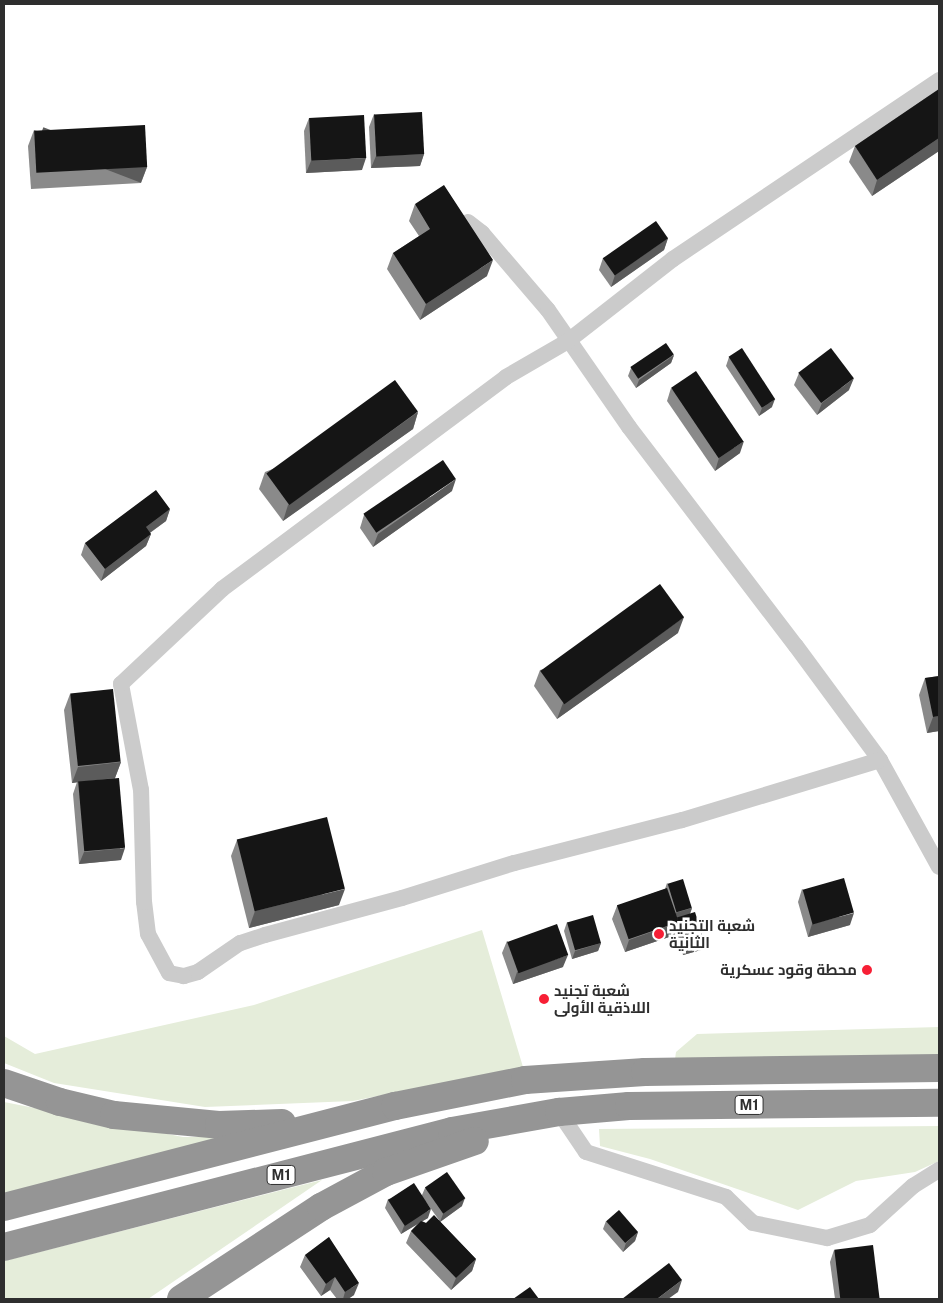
<!DOCTYPE html>
<meta charset="utf-8">
<style>
body{margin:0}
#map{position:relative;width:943px;height:1303px;overflow:hidden;background:#fff;font-family:"Public Sans",Cairo,sans-serif}
div>[style]{position:absolute}
[style*='--x']{left:calc(var(--x)*1px);top:calc(var(--y)*1px);width:calc(var(--w)*1px);rotate:calc(var(--a)*1deg)}
.green>*{inset:0;background:#e5edda}
.minor>*{height:16px;margin:-8px;padding:0 8px;transform-origin:8px;border-radius:8px;background:#cbcbcb}
.motorway>*{height:28px;margin:-14px;padding:0 14px;transform-origin:14px;border-radius:14px;background:#959595}
.wall>*{inset:0;background:#8a8a8a}
.shaded-wall>*{inset:0;background:#5b5b5b;transform-origin:0 0}
.building>*{inset:0;background:#151515;transform-origin:0 0}
.dots>*{width:14px;height:14px;translate:-50% -50%;box-sizing:border-box;border:2px solid #fff;border-radius:50%}
span{translate:-50% -50%;white-space:nowrap;text-align:center;line-height:1.15;-webkit-text-stroke:5px #fff;paint-order:stroke}
.shield-label span{padding:1px 4px;background:#fff;border:1px solid;border-radius:4px;-webkit-text-stroke-width:0}
.shield-label{font-size:14px;color:#2e2e2e;font-weight:700}
.poi-label{font-size:15px;color:#2e2e2e;font-weight:700}
.left{translate:0 -50%;text-align:left}
.right{translate:-100% -50%;text-align:right}
.frame{position:absolute;inset:0;border:5px solid #2e2e2e;pointer-events:none}
</style>
<div id="map">
<div class="green">
<i style="clip-path:polygon(482px 930px,523px 1067px,353px 1101px,205px 1107px,54px 1083px,4px 1063px,4px 1036px,35px 1054px,254px 1005px)"></i>
<i style="clip-path:polygon(939px 1027px,939px 1055px,675px 1059px,676px 1052px,697px 1034px)"></i>
<i style="clip-path:polygon(4px 1102px,183px 1137px,244px 1137px,4px 1195px)"></i>
<i style="clip-path:polygon(939px 1126px,939px 1161px,915px 1172px,856px 1181px,798px 1210px,650px 1159px,600px 1146px,599px 1129px)"></i>
<i style="clip-path:polygon(322px 1180px,148px 1299px,4px 1299px,4px 1261px)"></i>
</div>
<div class="minor">
<i style="--x:468;--y:222;--w:18;--a:38"></i>
<i style="--x:482;--y:233;--w:101;--a:49.4"></i>
<i style="--x:548;--y:310;--w:142;--a:55.3"></i>
<i style="--x:629;--y:427;--w:275;--a:52.7"></i>
<i style="--x:796;--y:646;--w:142;--a:53.6"></i>
<i style="--x:880;--y:760;--w:122;--a:61.1"></i>
<i style="--x:880;--y:760;--w:207;--a:163.1"></i>
<i style="--x:682;--y:820;--w:173;--a:165.6"></i>
<i style="--x:514;--y:863;--w:117;--a:162.6"></i>
<i style="--x:402;--y:898;--w:142;--a:164.9"></i>
<i style="--x:265;--y:935;--w:26;--a:162"></i>
<i style="--x:240;--y:943;--w:51;--a:145.4"></i>
<i style="--x:198;--y:972;--w:15;--a:164"></i>
<i style="--x:184;--y:976;--w:15;--a:-169"></i>
<i style="--x:169;--y:973;--w:44;--a:-118.3"></i>
<i style="--x:148;--y:934;--w:32;--a:-97"></i>
<i style="--x:144;--y:902;--w:112;--a:-91.5"></i>
<i style="--x:141;--y:790;--w:108;--a:-100.7"></i>
<i style="--x:121;--y:684;--w:139;--a:-43.2"></i>
<i style="--x:222;--y:589;--w:354;--a:-36.7"></i>
<i style="--x:506;--y:377;--w:72;--a:-30.1"></i>
<i style="--x:568;--y:341;--w:133;--a:-38"></i>
<i style="--x:673;--y:259;--w:321;--a:-33.9"></i>
<i style="--x:559;--y:1112;--w:48;--a:56"></i>
<i style="--x:586;--y:1152;--w:147;--a:17.8"></i>
<i style="--x:726;--y:1197;--w:37;--a:44"></i>
<i style="--x:753;--y:1223;--w:76;--a:11.5"></i>
<i style="--x:827;--y:1238;--w:45;--a:-16.8"></i>
<i style="--x:870;--y:1225;--w:58;--a:-42.2"></i>
<i style="--x:913;--y:1186;--w:31;--a:-32"></i>
</div>
<div class="motorway">
<i style="--x:4;--y:1083;--w:59;--a:18.7"></i>
<i style="--x:60;--y:1102;--w:56;--a:13.5"></i>
<i style="--x:114;--y:1115;--w:105;--a:5.4"></i>
<i style="--x:219;--y:1125;--w:63;--a:-1.8"></i>
<i style="--x:4;--y:1207;--w:404;--a:-14.5"></i>
<i style="--x:395;--y:1106;--w:133;--a:-11.3"></i>
<i style="--x:525;--y:1080;--w:120;--a:-3.8"></i>
<i style="--x:645;--y:1072;--w:294;--a:-0.8"></i>
<i style="--x:4;--y:1247;--w:463;--a:-14.5"></i>
<i style="--x:452;--y:1131;--w:109;--a:-10.1"></i>
<i style="--x:559;--y:1112;--w:70;--a:-4.9"></i>
<i style="--x:629;--y:1106;--w:310;--a:-0.6"></i>
<i style="--x:181;--y:1299;--w:168;--a:-33.3"></i>
<i style="--x:321;--y:1207;--w:74;--a:-28.3"></i>
<i style="--x:386;--y:1172;--w:94;--a:-19.2"></i>
</div>
<div class="wall">
<i style="clip-path:polygon(939px 89px,939px 151px,872px 196px,849px 162px,855px 146px)"></i>
<i style="clip-path:polygon(374px 114px,424px 154px,420px 166px,371px 168px,369px 127px)"></i>
<i style="clip-path:polygon(309px 118px,362px 170px,306px 173px,304px 131px)"></i>
<i style="clip-path:polygon(34px 130px,147px 167px,141px 183px,31px 189px,28px 146px)"></i>
<i style="clip-path:polygon(415px 204px,487px 276px,420px 320px,387px 269px,393px 253px,419px 236px,409px 221px)"></i>
<i style="clip-path:polygon(668px 238px,664px 250px,611px 287px,599px 270px,603px 258px)"></i>
<i style="clip-path:polygon(674px 355px,671px 363px,636px 388px,628px 376px,631px 368px)"></i>
<i style="clip-path:polygon(729px 357px,772px 407px,759px 416px,726px 366px)"></i>
<i style="clip-path:polygon(799px 373px,849px 390px,817px 415px,794px 385px)"></i>
<i style="clip-path:polygon(671px 388px,740px 453px,715px 471px,667px 401px)"></i>
<i style="clip-path:polygon(418px 412px,413px 429px,283px 521px,259px 489px,265px 472px)"></i>
<i style="clip-path:polygon(452px 491px,373px 547px,360px 528px,364px 515px)"></i>
<i style="clip-path:polygon(170px 509px,166px 521px,150px 533px,151px 534px,146px 546px,101px 581px,81px 555px,85px 543px)"></i>
<i style="clip-path:polygon(678px 633px,557px 719px,534px 686px,540px 670px)"></i>
<i style="clip-path:polygon(939px 676px,939px 731px,927px 733px,919px 695px,925px 678px)"></i>
<i style="clip-path:polygon(70px 694px,121px 762px,115px 778px,121px 860px,79px 864px,73px 794px,77px 782px,72px 783px,64px 710px)"></i>
<i style="clip-path:polygon(237px 840px,339px 905px,249px 928px,231px 856px)"></i>
<i style="clip-path:polygon(667px 883px,692px 908px,690px 914px,704px 941px,701px 950px,683px 955px,676px 931px,675px 935px,625px 952px,612px 919px,617px 906px,665px 889px)"></i>
<i style="clip-path:polygon(802px 889px,850px 925px,808px 937px,798px 902px)"></i>
<i style="clip-path:polygon(567px 922px,601px 943px,598px 951px,572px 959px,564px 931px)"></i>
<i style="clip-path:polygon(507px 941px,563px 967px,513px 984px,502px 953px)"></i>
<i style="clip-path:polygon(evenodd,425px 1188px,462px 1206px,440px 1222px,476px 1259px,472px 1271px,451px 1290px,406px 1243px,411px 1231px,418px 1223px,401px 1234px,385px 1208px,388px 1199px,422px 1195px,425px 1188px,426px 1202px,439px 1220px,426px 1223px,422px 1221px,428px 1218px,426px 1202px)"></i>
<i style="clip-path:polygon(606px 1221px,638px 1232px,635px 1241px,623px 1252px,603px 1229px)"></i>
<i style="clip-path:polygon(329px 1237px,354px 1295px,348px 1299px,337px 1299px,330px 1290px,321px 1296px,300px 1267px,305px 1255px)"></i>
<i style="clip-path:polygon(834px 1250px,880px 1299px,835px 1299px,830px 1262px)"></i>
</div>
<div class="shaded-wall">
<i style="clip-path:polygon(939px 138px,939px 151px,872px 196px,877px 180px)"></i>
<i style="clip-path:polygon(424px 154px,420px 166px,371px 168px,376px 156px)"></i>
<i style="clip-path:polygon(366px 158px,362px 170px,306px 173px,311px 161px)"></i>
<i style="left:147px;top:167px;width:17px;height:111px;rotate:111deg"></i>
<i style="clip-path:polygon(668px 238px,664px 250px,611px 287px,615px 275px)"></i>
<i style="clip-path:polygon(493px 260px,487px 276px,420px 320px,426px 304px)"></i>
<i style="clip-path:polygon(674px 355px,671px 363px,636px 388px,639px 380px)"></i>
<i style="clip-path:polygon(854px 378px,849px 390px,817px 415px,822px 403px)"></i>
<i style="clip-path:polygon(775px 399px,772px 407px,759px 416px,762px 408px)"></i>
<i style="clip-path:polygon(418px 412px,413px 429px,283px 521px,288px 505px)"></i>
<i style="clip-path:polygon(744px 441px,740px 453px,715px 471px,719px 458px)"></i>
<i style="clip-path:polygon(456px 479px,452px 491px,373px 547px,378px 534px)"></i>
<i style="clip-path:polygon(170px 509px,166px 521px,141px 539px,146px 527px)"></i>
<i style="clip-path:polygon(151px 534px,146px 546px,101px 581px,105px 569px)"></i>
<i style="clip-path:polygon(684px 617px,678px 633px,557px 719px,563px 703px)"></i>
<i style="clip-path:polygon(939px 716px,939px 731px,927px 733px,933px 717px)"></i>
<i style="clip-path:polygon(121px 762px,115px 778px,72px 783px,78px 767px)"></i>
<i style="clip-path:polygon(125px 848px,121px 860px,79px 864px,84px 852px)"></i>
<i style="clip-path:polygon(345px 889px,339px 905px,249px 928px,255px 911px)"></i>
<i style="clip-path:polygon(692px 908px,689px 916px,678px 919px,675px 913px)"></i>
<i style="clip-path:polygon(854px 913px,850px 925px,808px 937px,812px 924px)"></i>
<i style="clip-path:polygon(679px 922px,675px 935px,625px 952px,629px 940px)"></i>
<i style="clip-path:polygon(704px 941px,701px 950px,683px 955px,686px 947px)"></i>
<i style="clip-path:polygon(601px 943px,598px 951px,572px 959px,575px 951px)"></i>
<i style="clip-path:polygon(568px 955px,563px 967px,513px 984px,517px 972px)"></i>
<i style="clip-path:polygon(465px 1198px,462px 1206px,440px 1222px,443px 1214px)"></i>
<i style="clip-path:polygon(431px 1209px,428px 1218px,401px 1234px,404px 1226px)"></i>
<i style="clip-path:polygon(638px 1232px,635px 1241px,623px 1252px,626px 1243px)"></i>
<i style="clip-path:polygon(476px 1259px,472px 1271px,451px 1290px,456px 1278px)"></i>
<i style="clip-path:polygon(335px 1277px,330px 1290px,321px 1296px,326px 1284px)"></i>
<i style="clip-path:polygon(682px 1280px,678px 1292px,668px 1299px,657px 1299px)"></i>
<i style="clip-path:polygon(359px 1283px,354px 1295px,348px 1299px,343px 1299px,345px 1292px)"></i>
</div>
<div class="building">
<i style="clip-path:polygon(939px 89px,939px 138px,877px 180px,855px 146px)"></i>
<i style="left:422px;top:112px;width:42px;height:48px;rotate:87deg"></i>
<i style="left:364px;top:115px;width:43px;height:55px;rotate:87deg"></i>
<i style="left:145px;top:125px;width:42px;height:111px;rotate:87deg"></i>
<i style="clip-path:polygon(444px 185px,493px 260px,426px 304px,393px 253px,430px 229px,415px 204px)"></i>
<i style="left:656px;top:221px;width:21px;height:65px;rotate:55deg"></i>
<i style="left:666px;top:343px;width:14px;height:43px;rotate:56deg"></i>
<i style="left:742px;top:348px;width:61px;height:16px;rotate:57deg"></i>
<i style="left:831px;top:348px;width:38px;height:41px;rotate:53deg"></i>
<i style="left:696px;top:371px;width:85px;height:30px;rotate:56deg"></i>
<i style="left:395px;top:380px;width:39px;height:159px;rotate:54deg"></i>
<i style="left:443px;top:460px;width:23px;height:96px;rotate:56deg"></i>
<i style="clip-path:polygon(156px 490px,170px 509px,146px 527px,151px 534px,105px 569px,85px 543px)"></i>
<i style="left:660px;top:584px;width:41px;height:148px;rotate:54deg"></i>
<i style="clip-path:polygon(939px 676px,939px 716px,933px 717px,925px 678px)"></i>
<i style="left:113px;top:689px;width:73px;height:43px;rotate:84deg"></i>
<i style="left:119px;top:778px;width:70px;height:41px;rotate:85deg"></i>
<i style="left:327px;top:817px;width:74px;height:93px;rotate:76deg"></i>
<i style="left:844px;top:878px;width:36px;height:43px;rotate:74deg"></i>
<i style="left:683px;top:879px;width:30px;height:16px;rotate:73deg"></i>
<i style="left:667px;top:888px;width:36px;height:53px;rotate:71deg"></i>
<i style="left:695px;top:912px;width:30px;height:19px;rotate:73deg"></i>
<i style="left:593px;top:915px;width:29px;height:27px;rotate:74deg"></i>
<i style="left:557px;top:924px;width:33px;height:53px;rotate:70deg"></i>
<i style="left:447px;top:1172px;width:32px;height:27px;rotate:55deg"></i>
<i style="left:414px;top:1183px;width:31px;height:31px;rotate:57deg"></i>
<i style="left:619px;top:1210px;width:29px;height:17px;rotate:49deg"></i>
<i style="clip-path:polygon(434px 1215px,476px 1259px,456px 1278px,411px 1231px,421px 1221px,426px 1223px)"></i>
<i style="clip-path:polygon(329px 1237px,359px 1283px,345px 1292px,335px 1277px,326px 1284px,305px 1255px)"></i>
<i style="left:873px;top:1245px;width:54px;height:39px;rotate:83deg"></i>
<i style="clip-path:polygon(669px 1263px,682px 1280px,657px 1299px,622px 1299px)"></i>
<i style="clip-path:polygon(530px 1287px,539px 1299px,513px 1299px)"></i>
</div>
<div class="dots">
<i style="left:659px;top:934px;background:#f71f35"></i>
<i style="left:867px;top:970px;background:#f71f35"></i>
<i style="left:544px;top:999px;background:#f71f35"></i>
</div>
<div class="shield-label">
<span style="left:749px;top:1105px">M1</span>
<span style="left:281px;top:1175px">M1</span>
</div>
<div class="poi-label">
<span class="left" style="left:669px;top:934px">شعبة التجنيد<br>الثانية</span>
<span class="right" style="left:857px;top:970px">محطة وقود عسكرية</span>
<span class="left" style="left:554px;top:999px">شعبة تجنيد<br>اللاذقية الأولى</span>
</div>
<div class="frame"></div>
</div>
